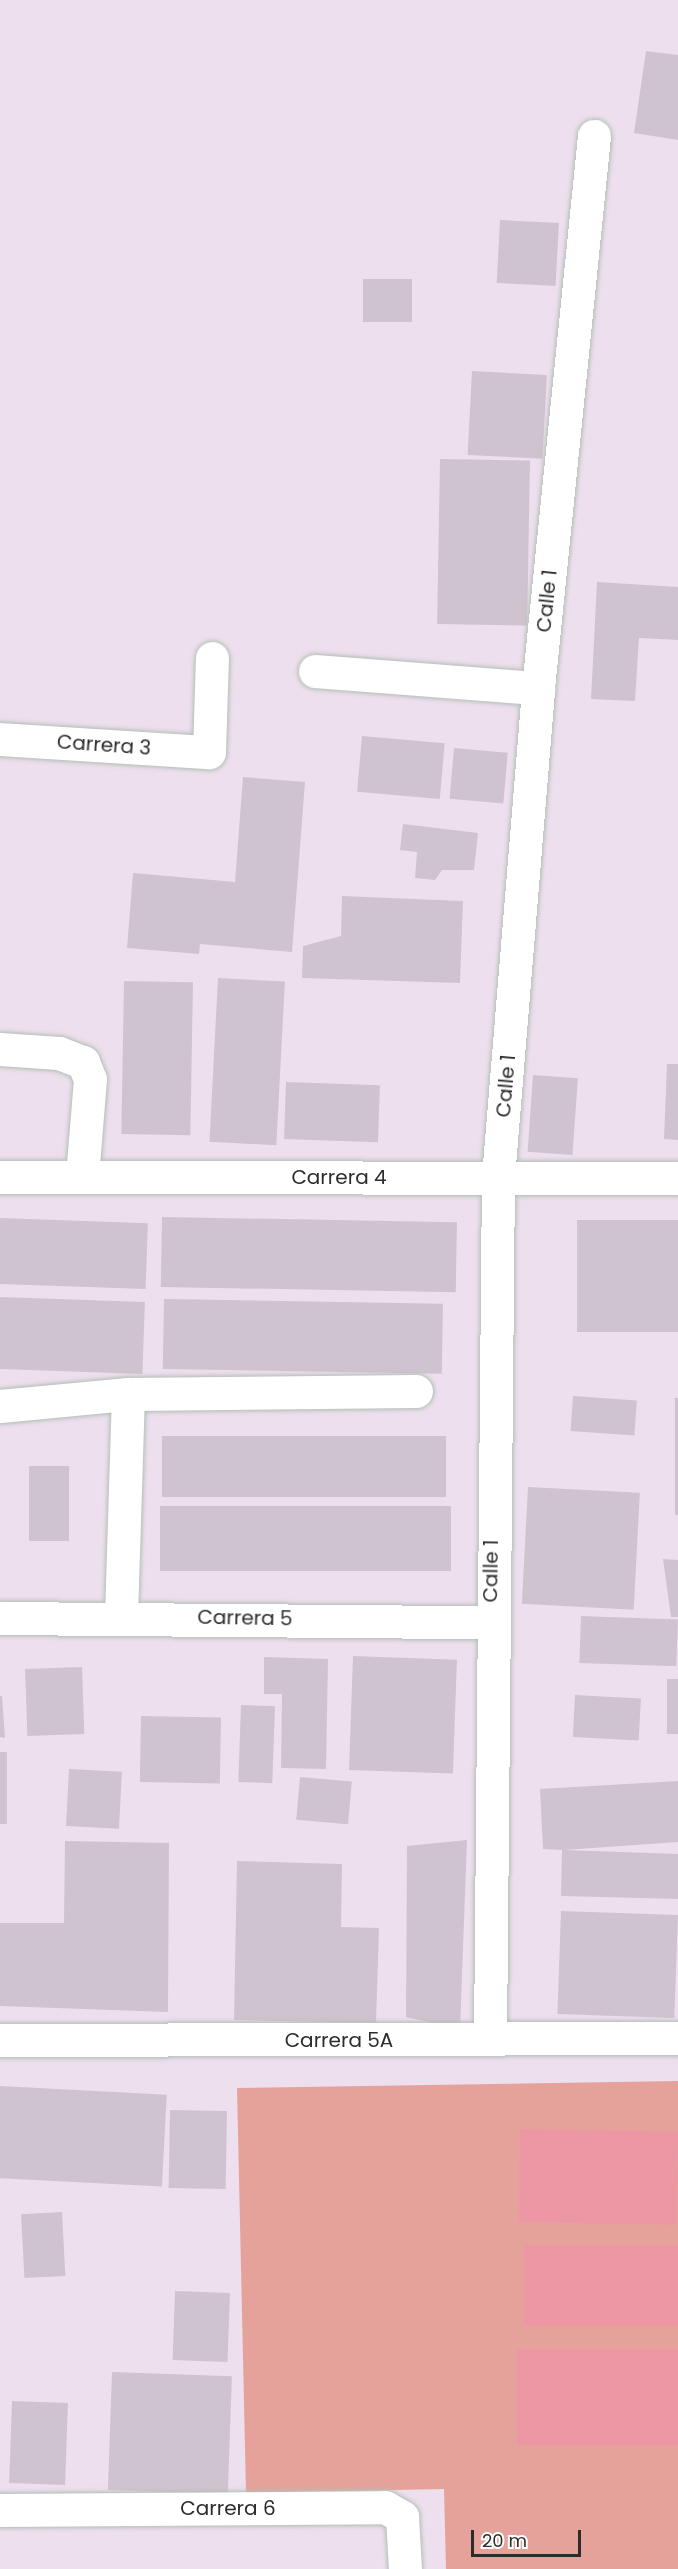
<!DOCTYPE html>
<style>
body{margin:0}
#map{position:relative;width:678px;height:2569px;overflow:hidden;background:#eedfee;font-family:Poppins,sans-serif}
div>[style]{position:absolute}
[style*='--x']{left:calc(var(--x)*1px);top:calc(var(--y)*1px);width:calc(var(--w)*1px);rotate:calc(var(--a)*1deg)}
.green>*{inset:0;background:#e5a29b}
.pitch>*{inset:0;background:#ec97a3;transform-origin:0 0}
.building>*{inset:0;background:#d0c3d0;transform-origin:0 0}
.roads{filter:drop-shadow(0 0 2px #b2c0b6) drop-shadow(0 0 2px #b2c0b6)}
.minor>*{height:33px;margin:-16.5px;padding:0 16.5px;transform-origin:16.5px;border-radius:16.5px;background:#fff}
span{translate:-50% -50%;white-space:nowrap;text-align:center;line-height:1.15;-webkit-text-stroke:6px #fff;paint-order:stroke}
.street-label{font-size:20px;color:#2c2c2c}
.scale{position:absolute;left:471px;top:2530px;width:110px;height:27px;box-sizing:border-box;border:3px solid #2c2c2c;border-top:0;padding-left:8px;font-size:18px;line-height:21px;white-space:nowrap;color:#2c2c2c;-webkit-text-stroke:4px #fff;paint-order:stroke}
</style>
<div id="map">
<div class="green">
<i style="clip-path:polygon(678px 2081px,678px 2569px,446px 2569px,444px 2489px,246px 2493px,237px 2088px)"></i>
</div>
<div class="pitch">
<i style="left:520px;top:2129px;width:158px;height:93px;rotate:1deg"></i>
<i style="left:678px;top:2245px;width:81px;height:154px;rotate:90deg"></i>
<i style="left:678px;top:2349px;width:96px;height:161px;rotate:90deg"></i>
</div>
<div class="building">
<i style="clip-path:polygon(646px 51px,678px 55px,678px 140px,634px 133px)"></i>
<i style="left:500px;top:220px;width:59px;height:63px;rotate:3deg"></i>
<i style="left:363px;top:279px;width:49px;height:43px"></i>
<i style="left:472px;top:371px;width:75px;height:84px;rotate:3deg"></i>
<i style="left:440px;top:459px;width:90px;height:165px;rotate:1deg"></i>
<i style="clip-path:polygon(597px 582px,678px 587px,678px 640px,639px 638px,635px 701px,591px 699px)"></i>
<i style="left:362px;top:736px;width:83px;height:56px;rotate:5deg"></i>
<i style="left:454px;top:748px;width:54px;height:51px;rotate:5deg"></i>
<i style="clip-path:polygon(243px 777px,305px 782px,292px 952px,200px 944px,199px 954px,127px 948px,133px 873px,235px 882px)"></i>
<i style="clip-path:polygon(403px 824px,478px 833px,474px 870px,442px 870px,435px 880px,415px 878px,417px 852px,400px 850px)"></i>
<i style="clip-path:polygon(342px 896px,463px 901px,460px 983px,302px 978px,303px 946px,341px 936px)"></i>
<i style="left:218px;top:978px;width:67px;height:164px;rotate:3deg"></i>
<i style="left:124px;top:981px;width:69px;height:153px;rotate:1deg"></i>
<i style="clip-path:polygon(667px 1064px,678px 1064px,678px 1140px,664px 1139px)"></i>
<i style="left:533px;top:1075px;width:45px;height:77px;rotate:4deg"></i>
<i style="left:286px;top:1082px;width:94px;height:57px;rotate:2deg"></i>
<i style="left:162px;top:1217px;width:295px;height:70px;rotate:1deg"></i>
<i style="left:0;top:1218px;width:148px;height:66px;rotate:2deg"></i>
<i style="left:678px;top:1220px;width:112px;height:101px;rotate:90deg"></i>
<i style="left:0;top:1297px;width:145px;height:72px;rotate:2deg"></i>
<i style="left:164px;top:1299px;width:279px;height:70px;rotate:1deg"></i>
<i style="left:573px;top:1396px;width:64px;height:35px;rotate:4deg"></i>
<i style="left:675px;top:1398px;width:3px;height:117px"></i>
<i style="left:162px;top:1436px;width:284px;height:61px"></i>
<i style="left:29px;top:1466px;width:40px;height:75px"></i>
<i style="left:528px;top:1487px;width:112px;height:117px;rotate:3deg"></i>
<i style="left:160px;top:1506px;width:291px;height:65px"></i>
<i style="clip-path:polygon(663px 1559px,678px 1560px,678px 1617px,671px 1617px)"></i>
<i style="left:581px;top:1616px;width:97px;height:47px;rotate:2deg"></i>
<i style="left:353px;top:1656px;width:104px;height:114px;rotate:2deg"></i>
<i style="clip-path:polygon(264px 1657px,328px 1659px,326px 1769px,281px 1768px,282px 1694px,264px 1694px)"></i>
<i style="left:82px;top:1667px;width:67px;height:57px;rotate:88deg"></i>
<i style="left:667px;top:1679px;width:11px;height:55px"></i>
<i style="left:575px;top:1695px;width:66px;height:42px;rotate:3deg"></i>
<i style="clip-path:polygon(0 1696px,2px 1696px,5px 1738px,0 1737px)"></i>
<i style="left:241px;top:1705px;width:34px;height:77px;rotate:2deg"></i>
<i style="left:141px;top:1716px;width:80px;height:66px;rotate:1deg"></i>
<i style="left:0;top:1752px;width:7px;height:72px"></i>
<i style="left:69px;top:1769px;width:53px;height:57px;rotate:3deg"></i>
<i style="left:300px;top:1777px;width:52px;height:43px;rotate:5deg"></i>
<i style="clip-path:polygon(678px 1781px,678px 1842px,564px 1850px,678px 1854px,678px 1899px,561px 1896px,562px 1850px,543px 1849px,540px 1789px)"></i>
<i style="clip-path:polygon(467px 1840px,460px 2029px,406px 2017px,407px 1846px)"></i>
<i style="clip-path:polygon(65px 1841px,169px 1843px,168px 2012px,0 2006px,0 1923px,64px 1923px)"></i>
<i style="clip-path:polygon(237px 1861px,342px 1864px,341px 1927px,379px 1928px,376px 2023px,234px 2020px)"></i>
<i style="left:561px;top:1911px;width:117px;height:103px;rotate:2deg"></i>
<i style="left:0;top:2086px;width:167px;height:92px;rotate:3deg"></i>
<i style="left:170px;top:2110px;width:57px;height:78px;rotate:1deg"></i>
<i style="left:62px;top:2212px;width:64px;height:41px;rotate:87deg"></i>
<i style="left:175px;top:2291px;width:55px;height:69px;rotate:2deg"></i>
<i style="left:112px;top:2372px;width:120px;height:118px;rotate:2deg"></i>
<i style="left:12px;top:2401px;width:56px;height:82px;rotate:2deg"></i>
</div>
<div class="roads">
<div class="minor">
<i style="--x:315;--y:671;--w:224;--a:4.4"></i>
<i style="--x:0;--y:739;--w:209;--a:3.6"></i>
<i style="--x:209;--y:752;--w:94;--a:-88.2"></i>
<i style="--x:0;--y:1049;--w:59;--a:3.9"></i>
<i style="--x:59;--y:1053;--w:26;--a:21"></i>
<i style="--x:83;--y:1062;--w:18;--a:68"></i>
<i style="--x:90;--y:1079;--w:98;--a:94.7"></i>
<i style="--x:0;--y:1177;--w:678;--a:0.08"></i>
<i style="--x:0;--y:1406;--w:129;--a:-5.4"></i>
<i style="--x:128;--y:1394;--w:288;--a:-0.6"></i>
<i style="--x:121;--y:1616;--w:222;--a:-88.2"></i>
<i style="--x:0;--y:1618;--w:490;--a:0.5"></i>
<i style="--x:490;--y:2039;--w:862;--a:-89.47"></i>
<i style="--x:498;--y:1177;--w:491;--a:-85.3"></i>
<i style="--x:538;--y:688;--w:555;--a:-84.21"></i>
<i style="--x:0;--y:2040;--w:678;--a:-0.17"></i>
<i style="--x:0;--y:2510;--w:385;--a:-0.4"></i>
<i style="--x:385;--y:2507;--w:20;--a:30"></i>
<i style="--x:402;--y:2517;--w:52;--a:86.7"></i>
</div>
</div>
<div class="street-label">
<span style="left:547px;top:601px;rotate:-84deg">Calle 1</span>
<span style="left:104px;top:745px;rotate:4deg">Carrera 3</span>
<span style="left:506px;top:1086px;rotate:-85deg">Calle 1</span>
<span style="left:339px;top:1177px">Carrera 4</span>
<span style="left:491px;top:1571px;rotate:-89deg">Calle 1</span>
<span style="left:245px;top:1618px;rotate:1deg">Carrera 5</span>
<span style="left:339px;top:2040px">Carrera 5A</span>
<span style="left:228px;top:2508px">Carrera 6</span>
</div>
<div class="scale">20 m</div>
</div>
